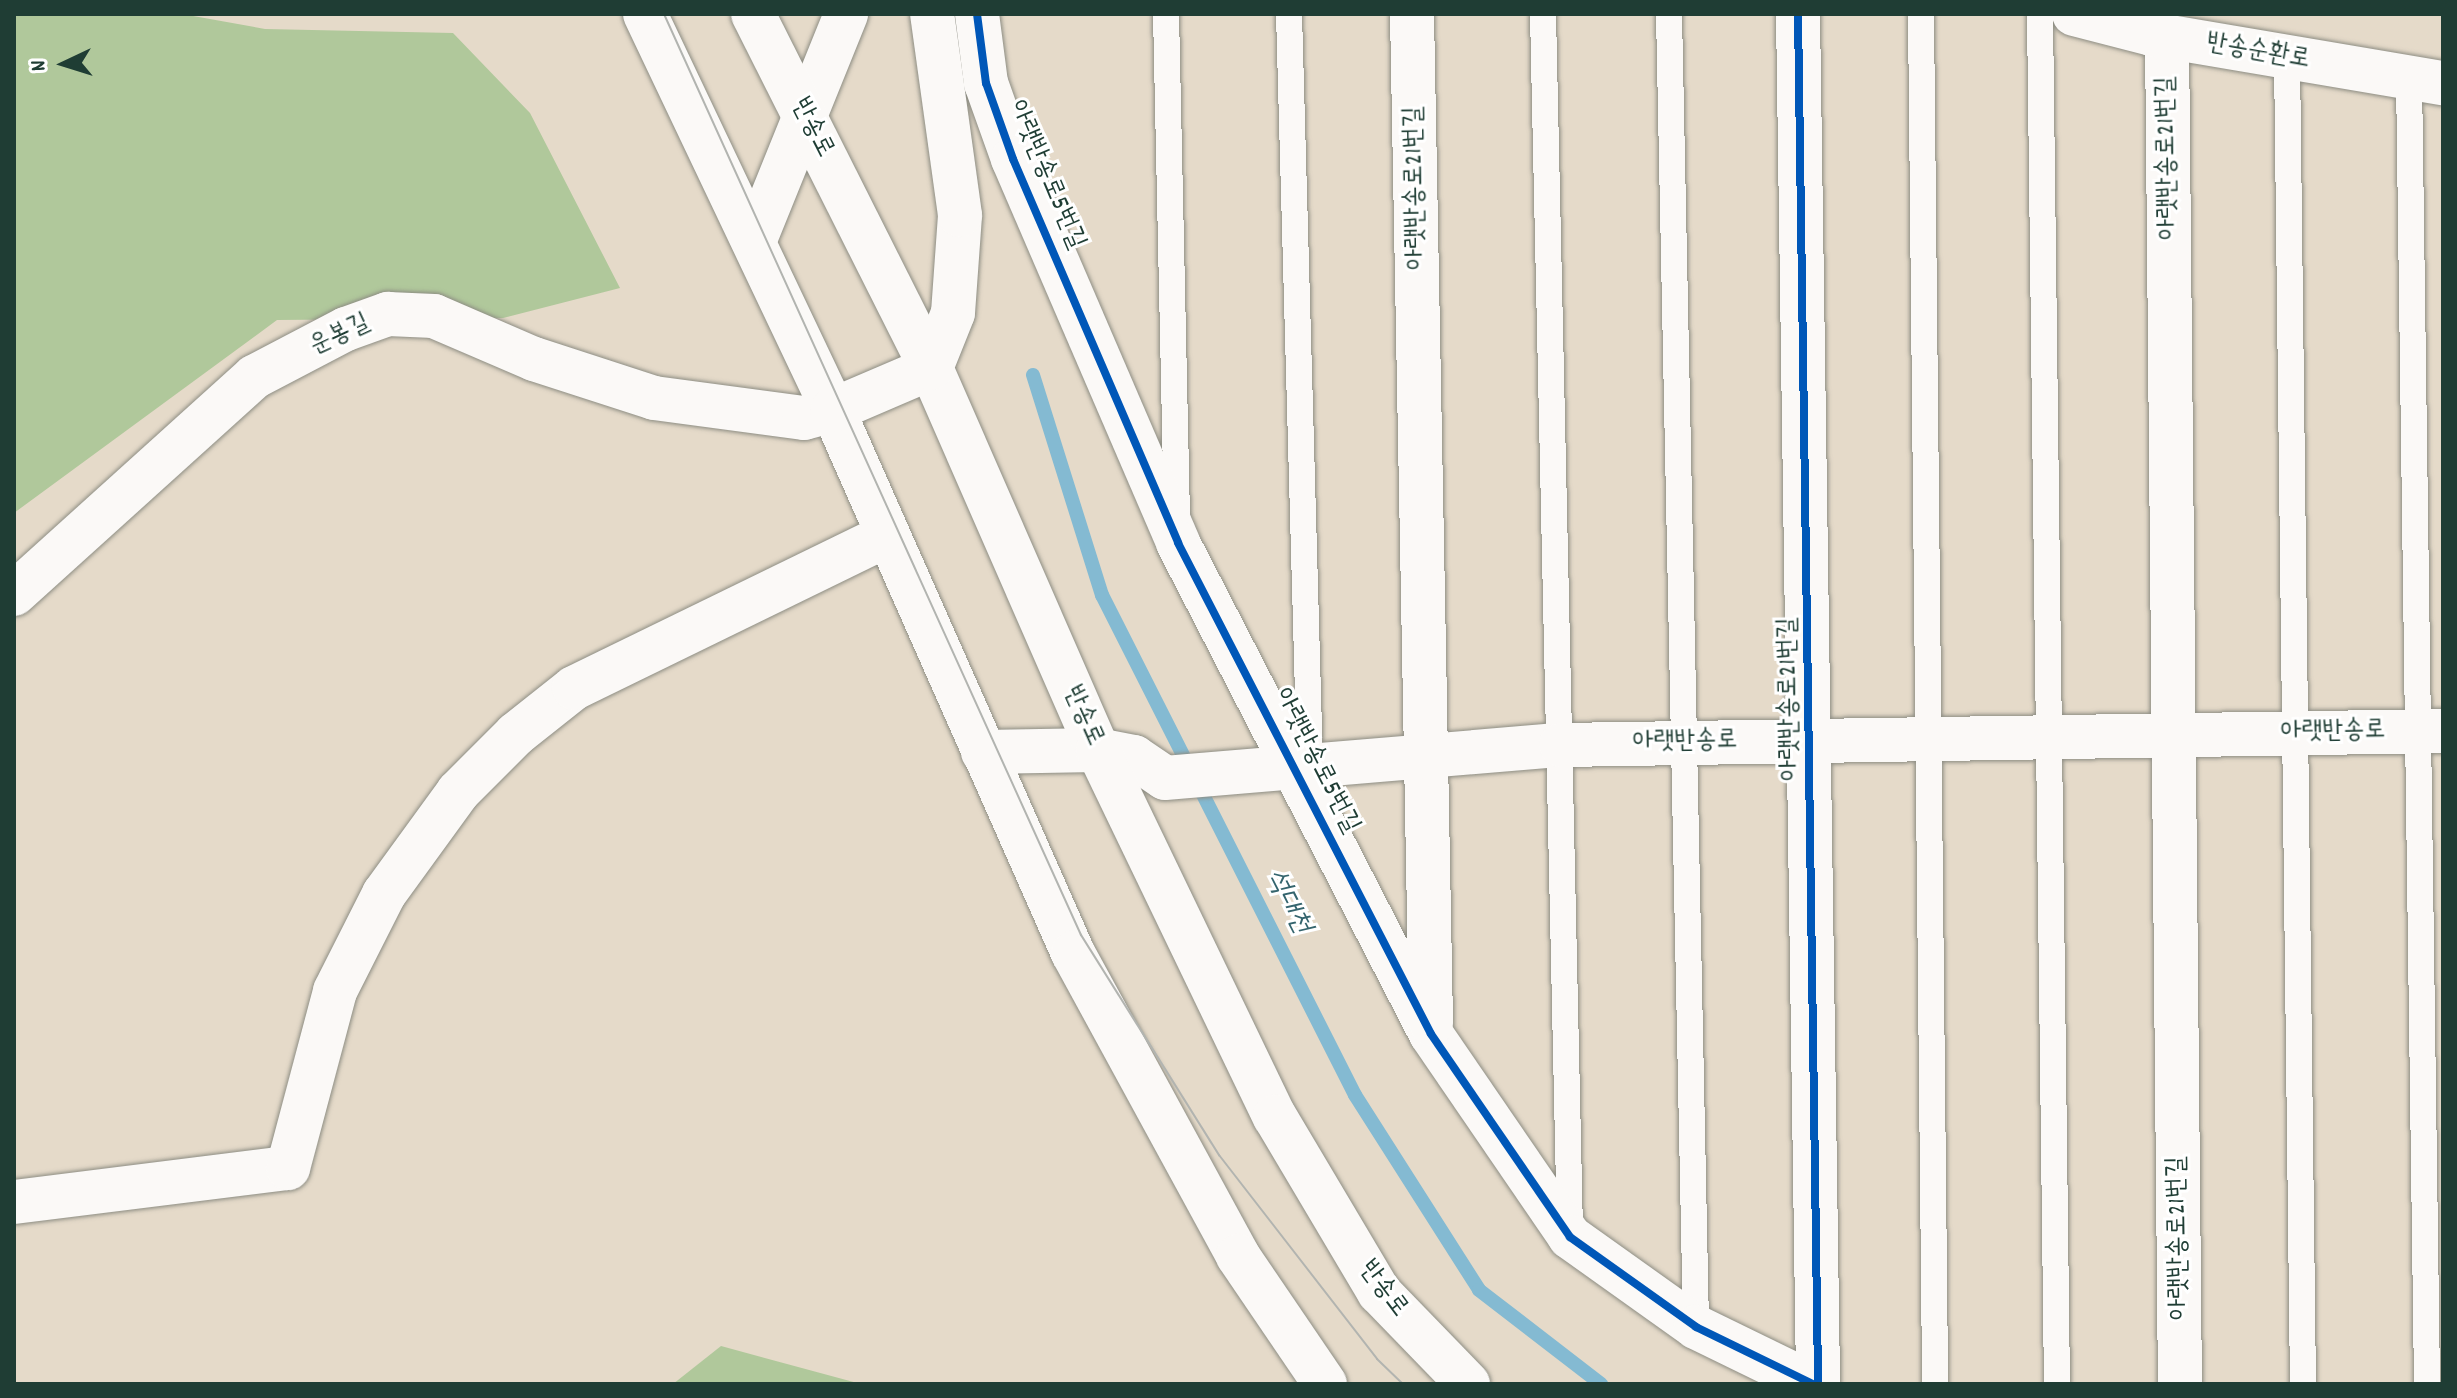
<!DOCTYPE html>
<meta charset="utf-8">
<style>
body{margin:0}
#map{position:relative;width:2457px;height:1398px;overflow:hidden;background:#e5dac9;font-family:Dekko,"Poor Story",sans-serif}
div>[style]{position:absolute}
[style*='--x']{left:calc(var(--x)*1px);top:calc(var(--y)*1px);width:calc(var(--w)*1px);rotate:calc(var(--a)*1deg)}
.forest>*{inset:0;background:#b0c89b}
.stream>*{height:14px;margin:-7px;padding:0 7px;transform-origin:7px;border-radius:7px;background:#84bad2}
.roads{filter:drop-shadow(0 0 2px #8d8d83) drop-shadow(0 0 2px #8d8d83)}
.service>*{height:26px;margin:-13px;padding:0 13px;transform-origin:13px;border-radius:13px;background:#fbf9f7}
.minor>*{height:44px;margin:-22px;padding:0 22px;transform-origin:22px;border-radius:22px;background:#fbf9f7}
.secondary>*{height:44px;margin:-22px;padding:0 22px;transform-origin:22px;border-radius:22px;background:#fbf9f7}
.primary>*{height:44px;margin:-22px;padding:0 22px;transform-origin:22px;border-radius:22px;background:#fbf9f7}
.tram>*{height:2px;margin:-1px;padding:0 1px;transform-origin:1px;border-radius:1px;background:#b2b4b0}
.cycleway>*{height:8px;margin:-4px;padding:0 4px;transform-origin:4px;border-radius:4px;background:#0057b8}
span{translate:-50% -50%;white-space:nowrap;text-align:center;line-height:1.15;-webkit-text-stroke:6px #fff;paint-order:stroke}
.street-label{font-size:26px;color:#1f3d34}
.water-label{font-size:28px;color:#34646d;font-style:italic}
.frame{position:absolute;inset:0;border:16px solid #1f3d34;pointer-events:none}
.north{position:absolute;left:24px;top:24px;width:80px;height:80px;-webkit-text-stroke:6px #fff;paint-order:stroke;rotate:266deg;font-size:22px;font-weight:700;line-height:32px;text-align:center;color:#1f3d34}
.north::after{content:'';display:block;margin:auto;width:28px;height:36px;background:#1f3d34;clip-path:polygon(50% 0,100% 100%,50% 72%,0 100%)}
</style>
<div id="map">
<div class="forest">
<i style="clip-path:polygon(14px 14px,182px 14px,265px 29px,453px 33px,530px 113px,620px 288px,503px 318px,277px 320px,14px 513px)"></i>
<i style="clip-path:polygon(721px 1346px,861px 1384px,673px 1384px)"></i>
</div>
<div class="stream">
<i style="--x:1033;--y:375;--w:231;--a:72.6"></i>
<i style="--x:1102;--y:595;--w:560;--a:63.16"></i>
<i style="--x:1355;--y:1095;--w:231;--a:57.5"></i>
<i style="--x:1479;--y:1290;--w:154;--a:37.6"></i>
</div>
<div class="roads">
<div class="service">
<i style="--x:1166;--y:14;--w:505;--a:88.75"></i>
<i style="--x:1289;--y:14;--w:752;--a:88.4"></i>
<i style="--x:1543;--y:14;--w:1216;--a:88.73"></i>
<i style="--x:1669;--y:14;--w:1313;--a:88.82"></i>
<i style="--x:1921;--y:14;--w:1370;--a:89.41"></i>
<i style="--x:2040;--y:14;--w:1370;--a:89.29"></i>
<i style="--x:2287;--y:57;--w:1327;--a:89.31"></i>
<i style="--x:2409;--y:77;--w:1307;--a:89.21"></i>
</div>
<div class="minor">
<i style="--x:977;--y:14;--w:70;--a:82.6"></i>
<i style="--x:986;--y:83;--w:81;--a:70.4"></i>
<i style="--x:1013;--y:159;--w:418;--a:66.7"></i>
<i style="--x:1178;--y:543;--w:552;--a:62.74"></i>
<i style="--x:1431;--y:1034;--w:246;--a:55.6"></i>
<i style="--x:1570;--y:1237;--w:155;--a:35.5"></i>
<i style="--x:1696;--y:1327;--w:130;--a:26"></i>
<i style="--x:1412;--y:14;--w:1010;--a:88.92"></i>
<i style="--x:1798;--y:14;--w:1370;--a:89.16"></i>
<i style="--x:2167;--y:36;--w:1348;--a:89.45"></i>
<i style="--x:14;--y:594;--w:324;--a:-42.1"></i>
<i style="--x:254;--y:377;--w:104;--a:-27.6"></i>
<i style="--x:346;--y:329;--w:45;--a:-19.7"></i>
<i style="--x:388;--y:314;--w:46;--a:2.5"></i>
<i style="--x:434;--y:316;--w:109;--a:23.3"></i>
<i style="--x:534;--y:359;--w:126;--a:18"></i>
<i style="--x:654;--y:398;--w:151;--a:7.6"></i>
<i style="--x:804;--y:418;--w:30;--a:-15"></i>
<i style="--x:14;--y:1202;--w:276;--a:-7.1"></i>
<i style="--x:288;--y:1168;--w:183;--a:-75.1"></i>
<i style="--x:335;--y:991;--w:109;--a:-63.2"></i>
<i style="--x:384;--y:894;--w:126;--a:-54"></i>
<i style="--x:458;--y:792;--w:82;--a:-45"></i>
<i style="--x:516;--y:734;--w:74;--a:-38.4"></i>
<i style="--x:574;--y:688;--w:347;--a:-26"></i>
</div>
<div class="secondary">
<i style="--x:2074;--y:14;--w:81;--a:14.4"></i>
<i style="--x:2152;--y:34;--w:295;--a:9.6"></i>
<i style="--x:754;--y:242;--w:246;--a:-68"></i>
<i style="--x:983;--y:752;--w:115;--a:-1"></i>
<i style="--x:1098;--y:750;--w:37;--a:11"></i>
<i style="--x:1134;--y:757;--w:37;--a:34"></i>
<i style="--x:1165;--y:778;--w:397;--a:-4.8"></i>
<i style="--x:1561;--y:745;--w:882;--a:-0.91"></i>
</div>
<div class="primary">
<i style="--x:645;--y:14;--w:438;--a:64.6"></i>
<i style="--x:833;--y:410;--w:594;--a:66.16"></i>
<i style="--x:1073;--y:953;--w:345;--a:61.4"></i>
<i style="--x:1238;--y:1256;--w:155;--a:55.8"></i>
<i style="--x:753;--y:14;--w:396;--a:63.3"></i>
<i style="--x:931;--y:368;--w:417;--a:66.4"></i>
<i style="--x:1098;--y:750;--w:407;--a:64.3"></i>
<i style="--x:1275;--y:1117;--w:204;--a:59.3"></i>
<i style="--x:1379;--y:1292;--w:128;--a:45.9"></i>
<i style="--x:833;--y:410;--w:107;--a:-23.2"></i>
<i style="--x:931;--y:368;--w:59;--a:-68.2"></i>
<i style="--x:953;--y:313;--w:98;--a:-85.9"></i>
<i style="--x:960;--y:215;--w:203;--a:-97.9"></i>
</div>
</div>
<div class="tram">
<i style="--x:664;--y:14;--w:1011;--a:65.64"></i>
<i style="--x:1081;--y:935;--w:260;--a:57.9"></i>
<i style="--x:1219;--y:1155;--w:258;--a:52.2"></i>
<i style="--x:1377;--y:1359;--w:36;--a:44"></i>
</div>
<div class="cycleway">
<i style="--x:977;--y:14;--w:70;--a:82.6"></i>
<i style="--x:986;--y:83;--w:81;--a:70.4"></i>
<i style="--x:1013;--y:159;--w:418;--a:66.7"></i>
<i style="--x:1178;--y:543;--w:552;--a:62.74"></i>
<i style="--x:1431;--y:1034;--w:246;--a:55.6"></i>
<i style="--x:1570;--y:1237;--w:155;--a:35.5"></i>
<i style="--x:1696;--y:1327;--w:130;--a:26"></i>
<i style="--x:1798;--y:14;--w:1370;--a:89.16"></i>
</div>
<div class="street-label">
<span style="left:2258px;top:52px;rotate:10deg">반송순환로</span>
<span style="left:812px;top:128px;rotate:63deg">반송로</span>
<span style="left:2168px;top:158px;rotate:-91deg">아랫반송로21번길</span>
<span style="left:1046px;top:175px;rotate:67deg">아랫반송로5번길</span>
<span style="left:1416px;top:188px;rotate:-91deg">아랫반송로21번길</span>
<span style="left:340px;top:335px;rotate:-25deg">운봉길</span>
<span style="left:1790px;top:699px;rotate:-91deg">아랫반송로21번길</span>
<span style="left:1083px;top:716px;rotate:66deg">반송로</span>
<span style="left:2333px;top:732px;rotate:-1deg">아랫반송로</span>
<span style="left:1685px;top:742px;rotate:-1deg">아랫반송로</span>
<span style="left:1316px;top:761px;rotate:63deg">아랫반송로5번길</span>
<span style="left:2179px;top:1238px;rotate:-91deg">아랫반송로21번길</span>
<span style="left:1383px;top:1289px;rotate:53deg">반송로</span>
</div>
<div class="water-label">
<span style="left:1287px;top:902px;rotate:63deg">석대천</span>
</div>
<div class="frame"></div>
<div class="north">N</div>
</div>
